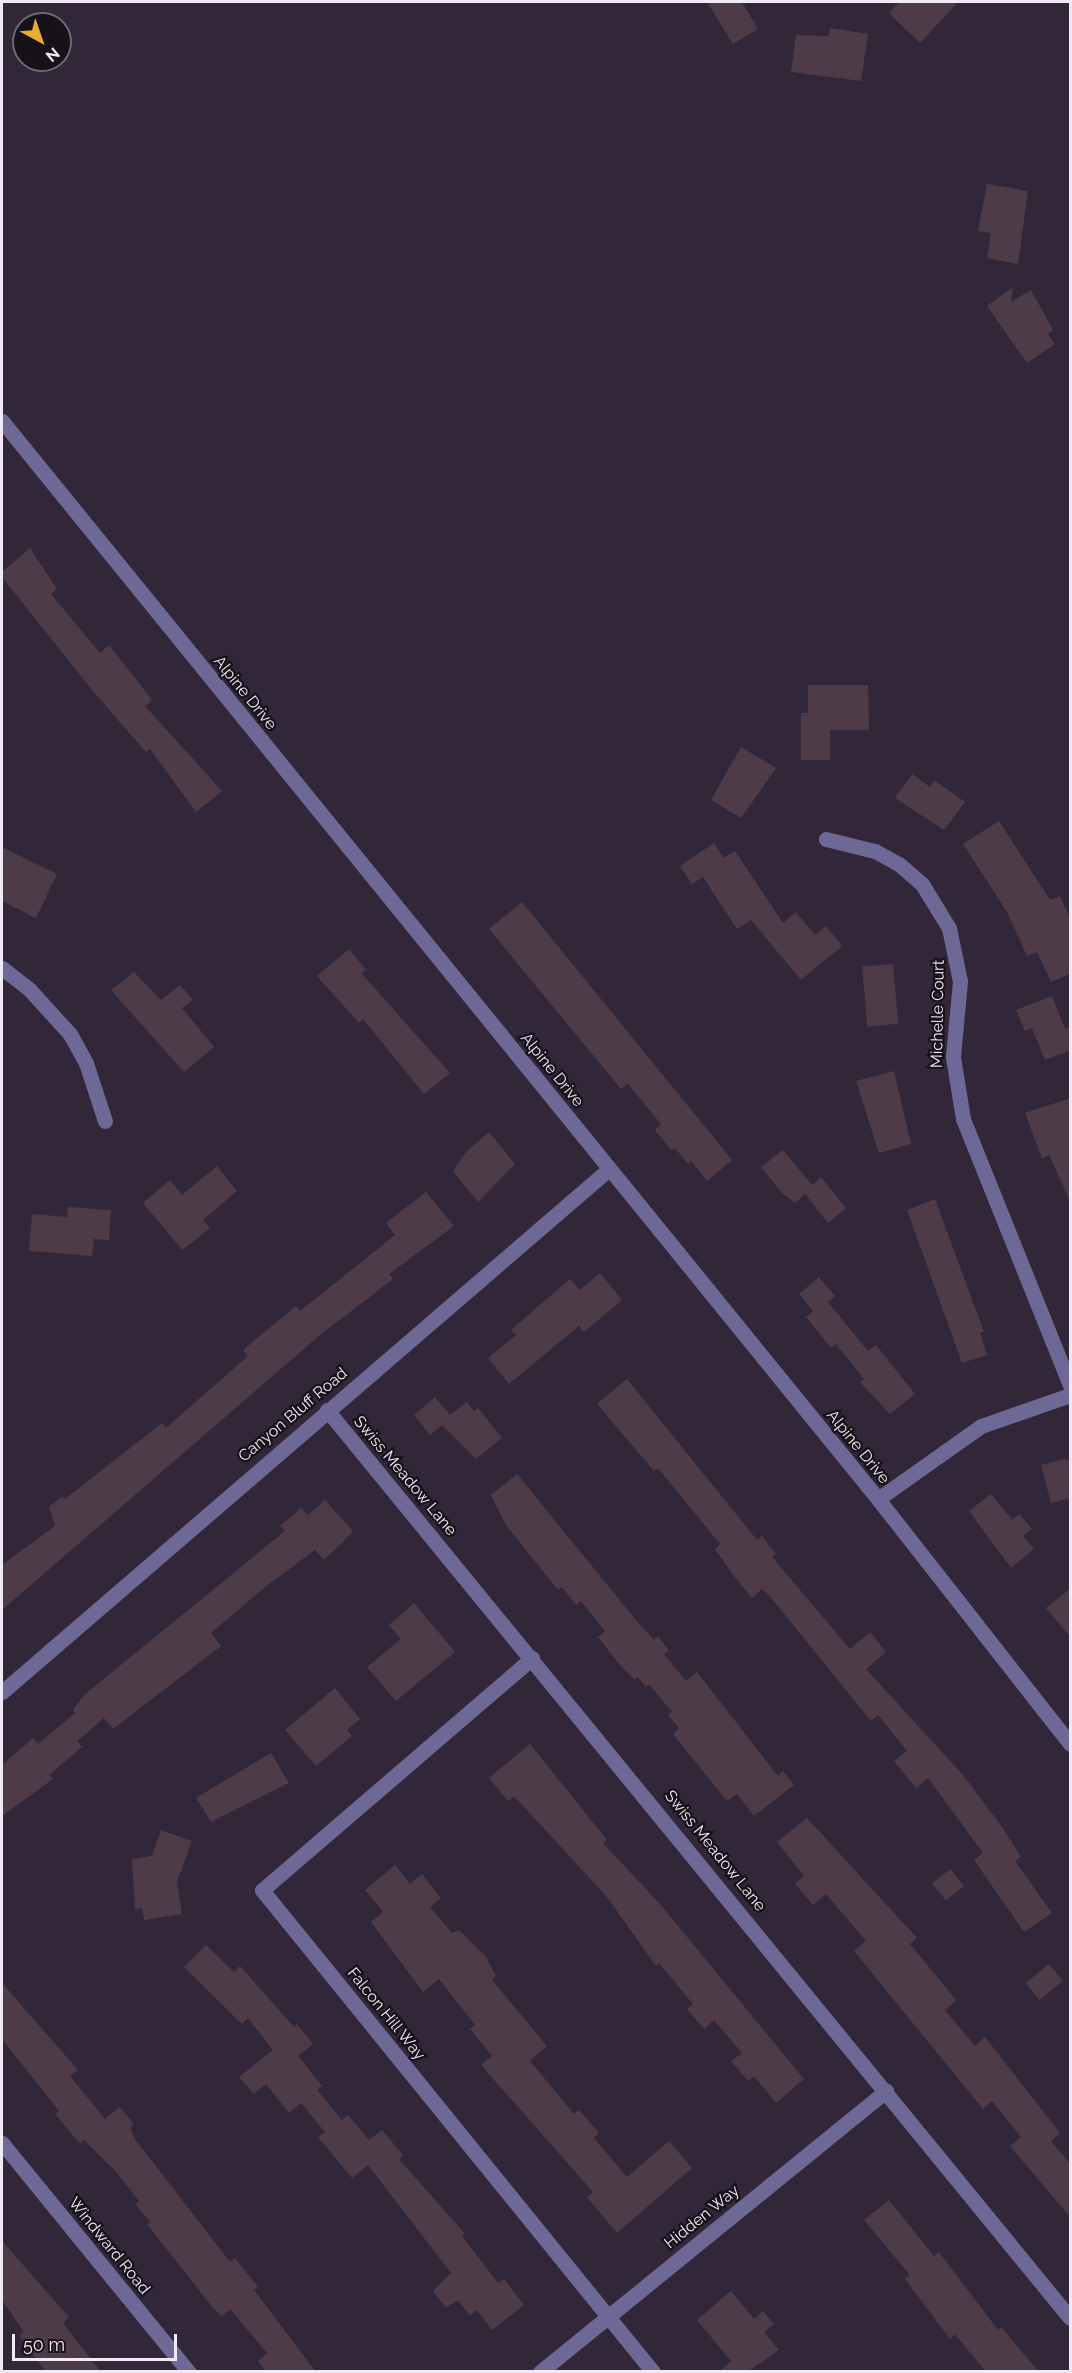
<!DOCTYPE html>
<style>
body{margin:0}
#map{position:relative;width:1072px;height:2373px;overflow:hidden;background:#322738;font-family:Raleway,sans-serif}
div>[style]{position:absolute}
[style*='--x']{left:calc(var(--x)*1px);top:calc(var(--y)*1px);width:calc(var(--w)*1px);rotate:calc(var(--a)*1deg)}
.building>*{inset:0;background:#4e3b48;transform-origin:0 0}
.minor>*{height:15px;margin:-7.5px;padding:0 7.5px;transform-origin:7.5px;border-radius:7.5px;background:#6d6895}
.tertiary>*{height:15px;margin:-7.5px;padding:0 7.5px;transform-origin:7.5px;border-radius:7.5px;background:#6d6895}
span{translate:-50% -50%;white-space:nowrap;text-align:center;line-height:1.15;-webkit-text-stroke:4.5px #17121a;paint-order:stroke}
.street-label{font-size:16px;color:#f1eaf5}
.frame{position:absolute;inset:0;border:3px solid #f1eaf5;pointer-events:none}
.north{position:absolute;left:12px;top:12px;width:60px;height:60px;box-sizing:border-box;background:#17121a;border:2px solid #6e6872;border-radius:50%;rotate:140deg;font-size:16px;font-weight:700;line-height:24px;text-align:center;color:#f1eaf5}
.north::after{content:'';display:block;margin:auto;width:21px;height:27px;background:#e6ac36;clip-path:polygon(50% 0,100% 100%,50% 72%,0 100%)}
.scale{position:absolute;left:12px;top:2334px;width:165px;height:27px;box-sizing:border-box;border:3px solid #f1eaf5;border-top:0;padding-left:8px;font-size:18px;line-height:21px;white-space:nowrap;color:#f1eaf5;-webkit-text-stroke:4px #17121a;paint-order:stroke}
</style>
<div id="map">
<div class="building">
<i style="clip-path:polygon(707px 2px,742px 2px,758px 29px,733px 44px)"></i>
<i style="clip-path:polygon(899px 2px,958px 2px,920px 43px,889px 13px)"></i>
<i style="clip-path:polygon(830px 28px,868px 34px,861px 81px,791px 72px,796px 35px,829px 36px)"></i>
<i style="clip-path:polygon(987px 184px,1028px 191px,1018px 264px,987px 258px,991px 233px,978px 231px)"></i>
<i style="clip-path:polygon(1013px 287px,1011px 302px,1031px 290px,1053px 330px,1048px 334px,1055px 344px,1027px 363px,987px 306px)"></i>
<i style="clip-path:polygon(30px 548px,57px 589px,51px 594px,100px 653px,109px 645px,152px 700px,145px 706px,222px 791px,196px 812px,150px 749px,146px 752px,92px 690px,2px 577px,2px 572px)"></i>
<i style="clip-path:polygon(808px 685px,868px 685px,869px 730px,830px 730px,830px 760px,801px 760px,801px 713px,808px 713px)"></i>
<i style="clip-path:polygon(741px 747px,776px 768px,741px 818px,711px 800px)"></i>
<i style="clip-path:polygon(912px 774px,930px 787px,934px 780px,965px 802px,944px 830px,895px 798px)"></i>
<i style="clip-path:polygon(999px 821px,1050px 900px,1060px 896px,1071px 920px,1071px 973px,1051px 982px,1037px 952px,1027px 956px,1007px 912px,963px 844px)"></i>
<i style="clip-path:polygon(714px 843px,724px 858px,735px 851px,783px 923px,796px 912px,815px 935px,826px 926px,842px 946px,801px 980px,751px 920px,737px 929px,703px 877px,692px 884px,680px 866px)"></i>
<i style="clip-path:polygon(2px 847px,57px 874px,36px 918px,2px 901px)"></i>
<i style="clip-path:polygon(522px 902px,732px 1160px,707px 1181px,691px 1161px,688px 1164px,675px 1148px,672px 1151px,655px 1130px,661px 1124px,628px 1084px,621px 1089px,489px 929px)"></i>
<i style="clip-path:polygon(349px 949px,366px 970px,361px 973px,450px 1073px,424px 1094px,363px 1019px,359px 1023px,317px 976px)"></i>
<i style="left:893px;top:964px;width:60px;height:31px;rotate:85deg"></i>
<i style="clip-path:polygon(134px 972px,161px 1000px,180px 985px,193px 1000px,182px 1008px,214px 1047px,184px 1072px,111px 990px)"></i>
<i style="clip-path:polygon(1052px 996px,1065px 1029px,1071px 1027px,1071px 1050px,1045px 1060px,1032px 1028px,1025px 1031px,1016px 1010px)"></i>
<i style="clip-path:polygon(894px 1071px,911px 1144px,879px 1153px,856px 1081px)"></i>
<i style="clip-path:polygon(1071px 1098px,1071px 1203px,1049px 1155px,1042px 1158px,1025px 1113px)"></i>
<i style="clip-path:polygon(489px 1132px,515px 1164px,478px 1202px,453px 1171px,465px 1153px)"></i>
<i style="clip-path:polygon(783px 1150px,812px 1185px,821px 1177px,846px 1208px,828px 1223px,805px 1194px,795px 1203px,782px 1193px,761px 1167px)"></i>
<i style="clip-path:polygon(217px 1166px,237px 1191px,203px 1220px,210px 1228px,182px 1250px,143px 1203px,170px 1180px,182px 1195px)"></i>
<i style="clip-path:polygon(426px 1192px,454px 1226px,389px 1274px,393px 1279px,320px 1335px,2px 1610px,2px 1565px,55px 1526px,49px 1507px,62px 1496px,65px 1499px,162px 1423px,166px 1428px,248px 1356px,243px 1350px,296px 1306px,300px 1311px,395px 1235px,386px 1223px)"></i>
<i style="clip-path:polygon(935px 1199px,984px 1332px,980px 1333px,987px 1355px,962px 1363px,907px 1210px)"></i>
<i style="clip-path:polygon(68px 1207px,111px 1210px,109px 1240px,94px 1239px,92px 1256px,29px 1251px,32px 1214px,67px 1217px)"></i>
<i style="clip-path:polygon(600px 1273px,622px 1300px,584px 1332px,579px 1326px,509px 1384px,488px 1358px,516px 1335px,511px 1330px,570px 1279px,580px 1290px)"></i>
<i style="clip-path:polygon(819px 1277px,835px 1296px,828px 1302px,868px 1351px,876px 1345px,915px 1394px,890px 1414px,860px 1382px,864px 1379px,836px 1344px,831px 1348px,806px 1317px,813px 1311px,799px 1294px)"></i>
<i style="clip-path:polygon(627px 1379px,757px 1540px,762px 1536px,776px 1554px,772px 1557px,850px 1649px,870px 1632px,886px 1652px,866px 1669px,963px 1775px,1002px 1827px,1021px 1857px,1015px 1861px,1052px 1913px,1024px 1932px,974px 1860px,983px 1853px,928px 1778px,916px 1788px,894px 1761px,907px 1751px,878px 1715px,871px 1721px,768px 1594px,762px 1589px,752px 1598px,734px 1576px,715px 1549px,720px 1544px,658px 1468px,654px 1471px,597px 1404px)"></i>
<i style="clip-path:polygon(435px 1397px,450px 1415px,467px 1402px,474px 1411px,478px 1408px,502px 1438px,476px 1459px,442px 1425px,430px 1435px,414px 1415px)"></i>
<i style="clip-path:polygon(1065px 1459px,1071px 1461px,1071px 1498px,1051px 1503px,1041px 1465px)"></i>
<i style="clip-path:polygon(517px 1474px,636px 1620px,654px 1640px,658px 1636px,669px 1651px,664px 1654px,686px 1681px,697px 1672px,778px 1776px,783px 1771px,794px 1785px,754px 1816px,737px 1794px,727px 1801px,673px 1734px,679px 1728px,668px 1715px,672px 1712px,649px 1684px,646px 1687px,638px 1677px,634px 1679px,620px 1665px,598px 1637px,605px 1631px,581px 1601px,576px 1605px,562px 1587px,558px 1590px,506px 1525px,491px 1495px)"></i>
<i style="clip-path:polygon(991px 1494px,1012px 1520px,1019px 1514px,1032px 1529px,1023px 1536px,1034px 1549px,1011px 1568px,969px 1511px)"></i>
<i style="clip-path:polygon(325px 1500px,353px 1531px,342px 1543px,324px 1560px,315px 1550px,265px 1587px,211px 1633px,221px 1646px,113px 1729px,104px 1718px,77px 1741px,82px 1747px,49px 1775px,53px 1779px,2px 1816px,2px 1765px,33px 1738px,38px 1744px,75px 1713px,73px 1710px,84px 1695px,285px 1531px,280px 1526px,301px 1508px,308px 1515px)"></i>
<i style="clip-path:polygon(1071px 1588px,1071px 1638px,1046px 1608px)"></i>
<i style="clip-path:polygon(414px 1603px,455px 1652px,396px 1701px,367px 1667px,401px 1639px,389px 1625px)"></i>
<i style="clip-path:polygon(335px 1688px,360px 1719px,347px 1730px,352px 1736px,316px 1766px,285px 1730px)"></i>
<i style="clip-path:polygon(530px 1744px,607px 1840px,603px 1843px,660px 1904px,804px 2079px,776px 2103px,754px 2076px,748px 2081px,731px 2061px,742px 2053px,714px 2020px,704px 2029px,687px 2009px,693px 2004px,659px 1963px,656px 1966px,607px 1897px,514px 1796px,508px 1801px,489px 1778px)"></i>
<i style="clip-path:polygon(271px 1753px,289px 1783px,211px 1822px,196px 1798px)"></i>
<i style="clip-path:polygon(807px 1818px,917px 1938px,910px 1944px,956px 2000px,945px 2010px,975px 2046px,985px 2037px,1060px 2133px,1051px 2141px,1071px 2165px,1071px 2218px,1010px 2146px,1021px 2137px,992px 2101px,983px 2109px,854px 1951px,866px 1941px,826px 1894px,813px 1905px,795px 1884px,804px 1876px,777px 1842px)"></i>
<i style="clip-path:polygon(161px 1830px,192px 1841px,177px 1882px,182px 1914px,144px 1920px,142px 1908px,135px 1909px,132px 1859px,152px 1856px)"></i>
<i style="clip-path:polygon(395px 1865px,410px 1884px,422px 1874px,441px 1898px,430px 1907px,452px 1933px,459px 1930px,486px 1957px,496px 1976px,492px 1980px,547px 2046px,530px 2061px,574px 2114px,579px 2110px,599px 2133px,594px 2138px,627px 2177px,669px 2141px,692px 2168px,617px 2233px,587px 2197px,593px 2192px,481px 2065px,492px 2056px,470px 2029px,475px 2025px,439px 1979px,423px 1992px,371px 1922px,383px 1912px,365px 1890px)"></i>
<i style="left:950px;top:1869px;width:22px;height:23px;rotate:51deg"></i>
<i style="clip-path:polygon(206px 1945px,234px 1972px,240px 1966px,294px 2027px,297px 2024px,313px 2044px,298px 2056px,322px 2086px,317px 2090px,342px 2120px,348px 2115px,369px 2140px,382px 2130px,403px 2155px,399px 2159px,465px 2234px,462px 2236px,498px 2283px,504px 2279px,524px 2305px,492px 2330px,477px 2310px,470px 2316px,458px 2300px,446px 2308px,433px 2291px,451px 2273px,368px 2165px,352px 2178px,318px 2137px,325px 2132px,301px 2103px,289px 2113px,266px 2084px,254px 2094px,239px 2077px,273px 2050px,248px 2018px,242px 2024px,184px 1967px)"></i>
<i style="left:1049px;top:1964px;width:22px;height:30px;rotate:51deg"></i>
<i style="clip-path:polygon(2px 1983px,78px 2070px,70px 2076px,105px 2119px,120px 2107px,134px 2124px,130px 2128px,135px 2139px,230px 2262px,235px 2258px,258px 2287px,254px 2290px,316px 2372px,266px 2372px,258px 2361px,267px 2353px,230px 2309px,222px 2316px,213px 2308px,147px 2224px,150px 2222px,135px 2204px,139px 2201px,116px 2172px,84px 2140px,80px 2144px,55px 2114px,59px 2111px,2px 2039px)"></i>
<i style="clip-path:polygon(889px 2200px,934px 2256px,939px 2252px,998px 2330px,1001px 2327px,1039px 2372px,986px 2372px,955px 2334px,950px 2339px,905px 2279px,910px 2275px,864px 2220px)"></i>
<i style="clip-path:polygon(2px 2241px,69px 2317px,63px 2323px,101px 2372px,46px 2372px,19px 2336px,24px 2332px,2px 2300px)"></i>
<i style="clip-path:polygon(731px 2291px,754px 2319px,763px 2311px,774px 2324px,764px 2332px,779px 2350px,747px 2372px,719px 2372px,731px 2361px,697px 2320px)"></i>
</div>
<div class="minor">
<i style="--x:826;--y:839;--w:50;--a:13.8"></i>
<i style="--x:875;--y:851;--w:29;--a:29"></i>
<i style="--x:900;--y:865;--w:29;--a:41"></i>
<i style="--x:922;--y:884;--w:52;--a:58.5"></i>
<i style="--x:949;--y:928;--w:54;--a:78.3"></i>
<i style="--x:960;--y:981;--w:76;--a:95.3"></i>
<i style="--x:953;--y:1057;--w:63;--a:80.8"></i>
<i style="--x:963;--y:1119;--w:287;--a:68.1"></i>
<i style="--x:2;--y:968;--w:34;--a:38"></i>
<i style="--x:29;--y:989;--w:61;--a:47.7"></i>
<i style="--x:70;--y:1034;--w:33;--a:61"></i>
<i style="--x:86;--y:1063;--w:61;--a:71.9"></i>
<i style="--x:327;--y:1410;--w:1173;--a:50.71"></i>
<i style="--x:878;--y:1499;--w:126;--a:-35.3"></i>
<i style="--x:981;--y:1426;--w:94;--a:-19.2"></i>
<i style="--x:532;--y:1658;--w:356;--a:139.3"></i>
<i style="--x:262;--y:1890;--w:621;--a:50.95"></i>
<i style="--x:2;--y:1692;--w:801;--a:-40.75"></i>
<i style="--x:2;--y:2143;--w:296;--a:50.8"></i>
<i style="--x:540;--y:2372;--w:446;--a:-39.1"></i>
</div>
<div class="tertiary">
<i style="--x:2;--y:421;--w:1389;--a:50.9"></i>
<i style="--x:878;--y:1499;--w:311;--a:51.9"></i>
</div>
<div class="street-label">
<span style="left:245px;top:693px;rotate:51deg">Alpine Drive</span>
<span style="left:938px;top:1014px;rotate:-89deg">Michelle Court</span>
<span style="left:552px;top:1070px;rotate:51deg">Alpine Drive</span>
<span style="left:293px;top:1415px;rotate:-40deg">Canyon Bluff Road</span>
<span style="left:858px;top:1447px;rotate:51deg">Alpine Drive</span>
<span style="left:405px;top:1476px;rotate:50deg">Swiss Meadow Lane</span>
<span style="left:715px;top:1851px;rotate:51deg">Swiss Meadow Lane</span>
<span style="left:386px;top:2014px;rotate:51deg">Falcon Hill Way</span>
<span style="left:702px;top:2217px;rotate:-39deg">Hidden Way</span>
<span style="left:109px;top:2246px;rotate:51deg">Windward Road</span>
</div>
<div class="frame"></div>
<div class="north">N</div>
<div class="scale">50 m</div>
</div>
